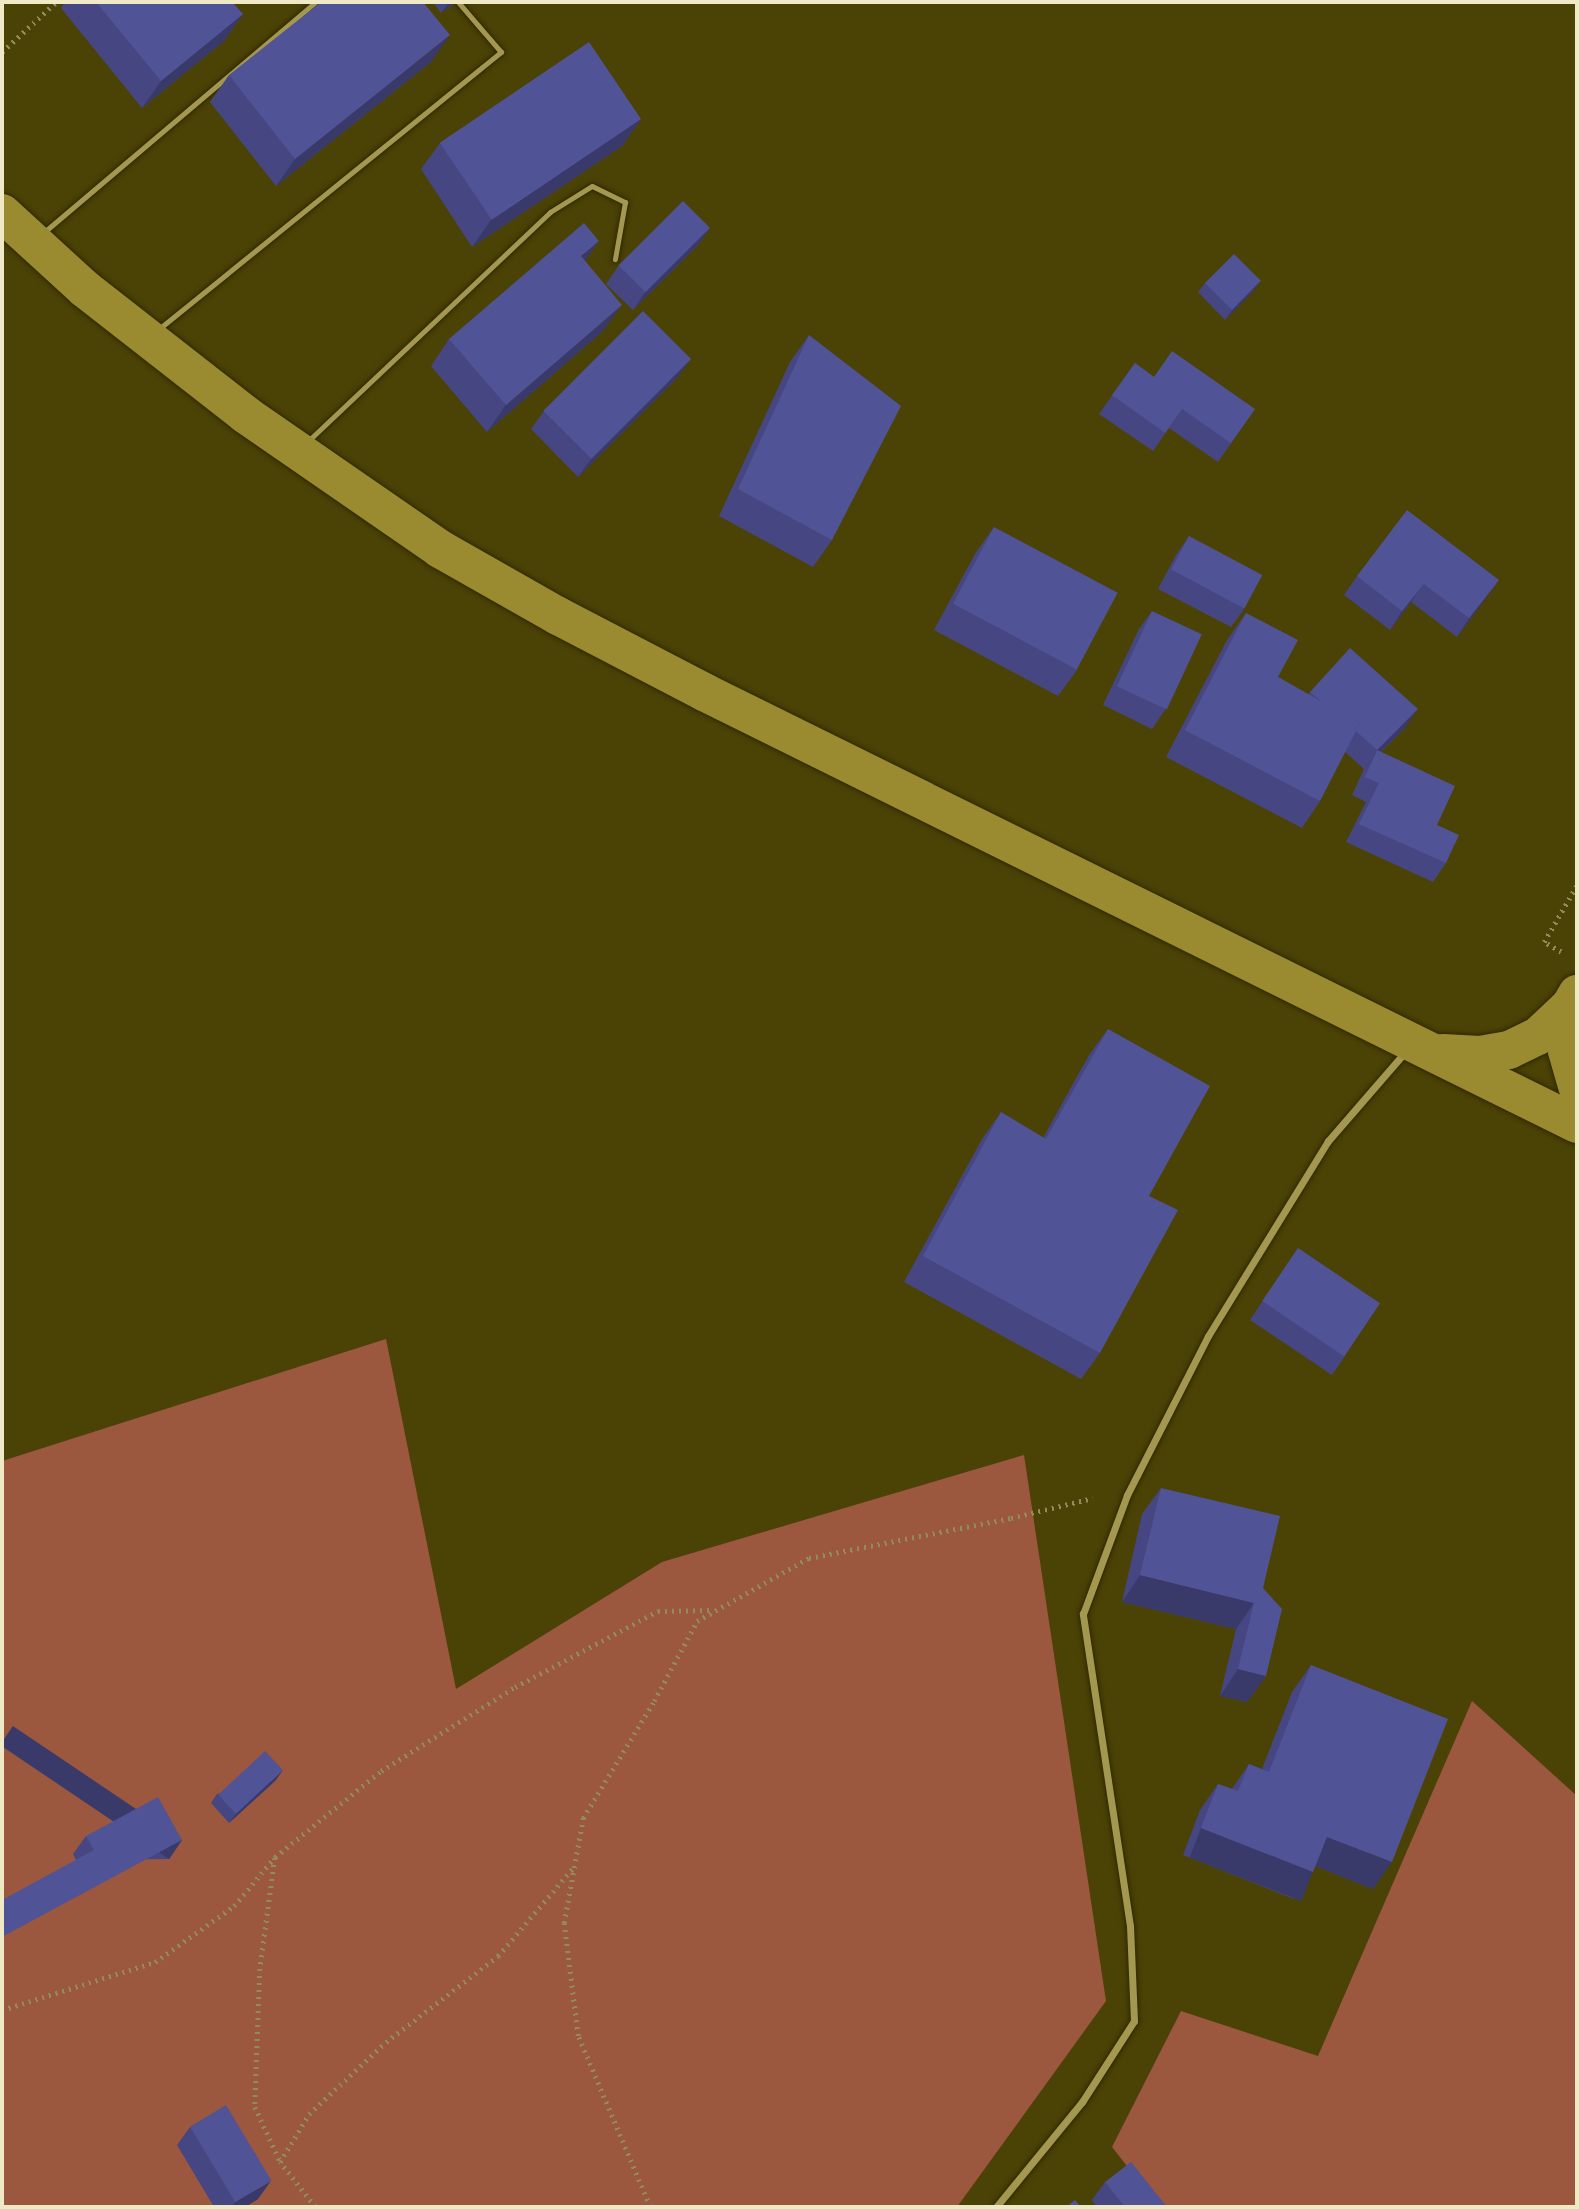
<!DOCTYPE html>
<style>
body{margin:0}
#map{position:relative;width:1579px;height:2209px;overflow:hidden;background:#4b4206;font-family:Signika,sans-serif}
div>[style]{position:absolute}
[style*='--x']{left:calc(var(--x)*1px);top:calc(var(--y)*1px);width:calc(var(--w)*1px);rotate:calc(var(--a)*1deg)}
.green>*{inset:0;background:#9c573f}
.path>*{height:4.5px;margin-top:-2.25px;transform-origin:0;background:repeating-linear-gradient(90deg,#928b5a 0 2px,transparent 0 7px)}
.roads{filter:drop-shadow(0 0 2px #2f2902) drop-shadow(0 0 2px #2f2902)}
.service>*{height:5px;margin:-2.5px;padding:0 2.5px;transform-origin:2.5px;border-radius:2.5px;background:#a49851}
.minor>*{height:7px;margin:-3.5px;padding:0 3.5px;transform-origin:3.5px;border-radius:3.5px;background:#a49851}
.primary>*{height:38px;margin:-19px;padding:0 19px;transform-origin:19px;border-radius:19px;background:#9a8b31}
.wall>*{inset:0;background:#464782}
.shaded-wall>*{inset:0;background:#393a6a;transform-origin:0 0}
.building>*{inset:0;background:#515397;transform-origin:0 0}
span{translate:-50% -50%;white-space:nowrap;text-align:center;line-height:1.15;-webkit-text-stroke:5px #2e290a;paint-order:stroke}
.frame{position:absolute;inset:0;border:4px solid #efe9c6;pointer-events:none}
</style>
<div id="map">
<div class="green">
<i style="clip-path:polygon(386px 1339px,456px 1689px,662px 1562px,1024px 1455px,1106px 2001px,957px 2207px,2px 2207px,2px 1461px)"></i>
<i style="clip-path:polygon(1472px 1701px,1577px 1796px,1577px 2207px,1159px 2207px,1112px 2147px,1181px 2011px,1318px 2056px)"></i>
</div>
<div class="path">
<i style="--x:2;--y:52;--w:74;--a:-42.8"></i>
<i style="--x:1561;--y:952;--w:20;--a:-150"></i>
<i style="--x:1544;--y:942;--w:66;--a:-59.9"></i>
<i style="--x:275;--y:1858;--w:112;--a:97.7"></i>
<i style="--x:260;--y:1969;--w:138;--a:92.1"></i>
<i style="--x:255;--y:2107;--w:60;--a:65.2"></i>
<i style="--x:2;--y:2010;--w:160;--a:-17.4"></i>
<i style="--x:155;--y:1962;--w:97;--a:-35.3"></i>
<i style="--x:234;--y:1906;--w:64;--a:-50.1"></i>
<i style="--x:275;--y:1857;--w:136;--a:-39.1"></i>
<i style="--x:381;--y:1771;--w:158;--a:-32.1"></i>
<i style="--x:515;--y:1687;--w:162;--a:-28"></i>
<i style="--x:658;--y:1611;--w:56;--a:-1"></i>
<i style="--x:315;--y:2207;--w:57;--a:-127.9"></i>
<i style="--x:280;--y:2162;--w:56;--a:-58.9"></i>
<i style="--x:309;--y:2114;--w:105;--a:-43.1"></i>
<i style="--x:386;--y:2042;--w:141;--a:-37.5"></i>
<i style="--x:498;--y:1956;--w:116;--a:-49.6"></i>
<i style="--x:650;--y:2207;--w:186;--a:-112.8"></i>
<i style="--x:578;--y:2036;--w:114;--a:-97.1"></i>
<i style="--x:564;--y:1923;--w:107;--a:-79.7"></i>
<i style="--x:583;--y:1818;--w:137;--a:-58.7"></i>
<i style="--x:654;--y:1701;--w:91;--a:-61.7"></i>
<i style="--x:697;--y:1621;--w:129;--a:-29.4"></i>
<i style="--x:809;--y:1558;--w:206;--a:-11.2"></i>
<i style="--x:1011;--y:1518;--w:84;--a:-13.7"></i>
</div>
<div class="roads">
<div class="service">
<i style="--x:43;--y:233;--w:357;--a:-40.3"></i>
<i style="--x:160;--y:328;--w:439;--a:-39"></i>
<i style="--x:501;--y:52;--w:66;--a:-130.7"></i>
<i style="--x:308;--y:441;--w:333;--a:-43.4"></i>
<i style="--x:550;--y:212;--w:49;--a:-31.8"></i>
<i style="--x:592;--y:186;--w:37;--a:26"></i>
<i style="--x:625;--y:202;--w:58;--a:100"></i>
</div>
<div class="minor">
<i style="--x:996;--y:2207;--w:136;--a:-50.7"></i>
<i style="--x:1082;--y:2102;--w:96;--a:-57.3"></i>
<i style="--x:1134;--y:2021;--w:95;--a:-92.4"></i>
<i style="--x:1130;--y:1926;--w:316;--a:-98.6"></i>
<i style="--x:1083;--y:1614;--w:127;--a:-69.7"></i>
<i style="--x:1127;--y:1495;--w:178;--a:-63"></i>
<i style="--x:1208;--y:1336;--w:229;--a:-58.4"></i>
<i style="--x:1328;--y:1141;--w:118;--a:-49.1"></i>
</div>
<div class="primary">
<i style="--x:2;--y:213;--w:113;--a:42.5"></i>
<i style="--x:85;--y:289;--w:204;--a:38"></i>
<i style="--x:246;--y:415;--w:236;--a:34.6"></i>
<i style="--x:440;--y:549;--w:136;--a:29.6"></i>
<i style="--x:558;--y:616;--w:165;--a:27.5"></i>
<i style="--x:704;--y:692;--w:974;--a:26.33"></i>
<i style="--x:1570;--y:1006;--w:45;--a:93.8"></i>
<i style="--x:1567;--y:1051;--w:37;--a:74"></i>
<i style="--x:1443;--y:1053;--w:37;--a:3"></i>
<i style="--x:1480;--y:1055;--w:29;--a:-10"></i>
<i style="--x:1509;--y:1050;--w:32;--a:-26"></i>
<i style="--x:1538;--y:1036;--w:44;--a:-43.2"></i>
<i style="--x:1570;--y:1006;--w:14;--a:-60"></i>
</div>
</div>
<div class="wall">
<i style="clip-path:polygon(65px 2px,232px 2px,243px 14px,224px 41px,142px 108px,61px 8px)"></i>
<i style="clip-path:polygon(433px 2px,456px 2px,441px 13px)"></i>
<i style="clip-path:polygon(431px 62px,276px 186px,210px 102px,229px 75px)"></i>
<i style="clip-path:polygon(641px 119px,622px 146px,472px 247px,421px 169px,440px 143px)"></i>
<i style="clip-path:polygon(710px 228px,697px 246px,633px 310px,606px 284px,619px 265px)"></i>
<i style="clip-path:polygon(585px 261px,603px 331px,487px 432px,431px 366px,449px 339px)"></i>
<i style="clip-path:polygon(1205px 283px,1254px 290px,1225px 320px,1198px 292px)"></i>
<i style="clip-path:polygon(809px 335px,832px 540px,813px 567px,719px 516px,790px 362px)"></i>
<i style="clip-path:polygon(1135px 363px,1154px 377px,1255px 409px,1218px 462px,1169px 428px,1153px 451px,1099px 414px)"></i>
<i style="clip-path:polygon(678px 377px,578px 477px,531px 429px,544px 411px)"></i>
<i style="clip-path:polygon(994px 527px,1077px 670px,1058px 696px,934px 630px,975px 554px)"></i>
<i style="clip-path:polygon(1189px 536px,1244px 609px,1231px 627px,1158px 589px,1176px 555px)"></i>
<i style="clip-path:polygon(1357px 576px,1499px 580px,1457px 637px,1411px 602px,1390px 630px,1344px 595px)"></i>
<i style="clip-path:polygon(1152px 611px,1165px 710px,1152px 729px,1103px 705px,1139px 629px)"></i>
<i style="clip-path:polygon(1246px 613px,1278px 677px,1308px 695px,1310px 692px,1405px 728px,1381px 752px,1437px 825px,1446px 863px,1433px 882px,1346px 842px,1366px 802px,1352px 795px,1364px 769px,1345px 752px,1320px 801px,1302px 828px,1166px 757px,1227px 640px)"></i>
<i style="clip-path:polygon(1108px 1029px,1149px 1196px,1100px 1353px,1081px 1379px,904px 1282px,982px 1139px,1001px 1112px,1043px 1138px,1089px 1055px)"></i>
<i style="clip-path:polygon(1298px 1248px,1345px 1356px,1332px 1375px,1250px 1320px)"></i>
<i style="clip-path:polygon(1161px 1488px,1263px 1588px,1266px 1676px,1247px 1702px,1220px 1696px,1236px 1629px,1122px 1602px,1142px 1514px)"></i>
<i style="clip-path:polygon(1311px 1665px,1373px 1889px,1315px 1866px,1294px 1899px,1183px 1855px,1200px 1810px,1218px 1784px,1232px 1789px,1249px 1764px,1262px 1769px,1292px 1692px)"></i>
<i style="clip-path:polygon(276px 1780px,229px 1823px,211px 1803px,217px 1794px)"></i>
<i style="clip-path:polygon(86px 1836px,182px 1840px,169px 1859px,76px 1860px,73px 1854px)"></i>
<i style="clip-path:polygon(190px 2127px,258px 2199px,245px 2207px,214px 2207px,177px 2145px)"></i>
<i style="clip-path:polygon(1105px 2182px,1167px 2207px,1097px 2207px,1092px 2200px)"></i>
</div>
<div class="shaded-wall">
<i style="clip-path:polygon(449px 2px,456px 2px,441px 13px)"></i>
<i style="clip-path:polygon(243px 14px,224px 41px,142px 108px,161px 81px)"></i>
<i style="clip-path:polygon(450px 35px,431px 62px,276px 186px,295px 159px)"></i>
<i style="clip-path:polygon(641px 119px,622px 146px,472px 247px,491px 220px)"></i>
<i style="clip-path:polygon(710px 228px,697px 246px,633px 310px,646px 291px)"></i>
<i style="clip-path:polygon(599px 241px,580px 268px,581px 256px)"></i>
<i style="clip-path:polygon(1261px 281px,1254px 290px,1225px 320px,1232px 310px)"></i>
<i style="clip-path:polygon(622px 305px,603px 331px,487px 432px,506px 405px)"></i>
<i style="clip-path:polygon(691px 359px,678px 377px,578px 477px,591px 459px)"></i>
<i style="clip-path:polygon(1499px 580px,1486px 598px,1457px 637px,1469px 618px)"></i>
<i style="clip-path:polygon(1424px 584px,1411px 602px,1390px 630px,1402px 611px)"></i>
<i style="clip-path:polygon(1418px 709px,1405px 728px,1372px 760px,1377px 750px)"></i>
<i style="clip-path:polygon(1140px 1575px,1254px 1603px,1236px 1629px,1122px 1602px)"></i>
<i style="clip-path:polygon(1238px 1669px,1266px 1676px,1247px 1702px,1220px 1696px)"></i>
<i style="clip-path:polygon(283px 1770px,276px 1780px,229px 1823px,236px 1814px)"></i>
<i style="left:1201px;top:1828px;width:120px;height:32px;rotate:21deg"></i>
<i style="clip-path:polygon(1327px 1837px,1392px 1862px,1373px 1889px,1308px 1863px)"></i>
<i style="left:182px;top:1840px;width:23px;height:204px;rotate:124deg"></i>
<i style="clip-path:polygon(271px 2181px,258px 2199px,245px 2207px,232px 2207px,235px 2202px)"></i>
</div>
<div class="building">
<i style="clip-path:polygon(96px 2px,232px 2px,243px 14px,161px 81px)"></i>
<i style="clip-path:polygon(321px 2px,423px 2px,450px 35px,295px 159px,229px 75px)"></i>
<i style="left:589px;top:42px;width:93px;height:180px;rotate:56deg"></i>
<i style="left:683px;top:201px;width:38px;height:91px;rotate:45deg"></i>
<i style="clip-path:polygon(584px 223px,599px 241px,581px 256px,622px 305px,506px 405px,449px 339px)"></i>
<i style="left:1234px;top:254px;width:38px;height:41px;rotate:45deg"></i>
<i style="left:643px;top:311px;width:68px;height:141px;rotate:45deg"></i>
<i style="clip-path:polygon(809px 335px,901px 406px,832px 540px,738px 489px)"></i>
<i style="clip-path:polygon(1172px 351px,1255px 409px,1231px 443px,1182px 409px,1165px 433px,1112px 395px,1135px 363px,1154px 377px)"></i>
<i style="clip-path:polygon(1407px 510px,1499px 580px,1469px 618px,1424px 584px,1402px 611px,1357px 576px)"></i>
<i style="left:994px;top:527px;width:140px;height:87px;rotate:28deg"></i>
<i style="left:1189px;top:536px;width:83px;height:38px;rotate:28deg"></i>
<i style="left:1152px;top:611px;width:55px;height:83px;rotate:25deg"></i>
<i style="clip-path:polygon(1246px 613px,1298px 640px,1278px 677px,1360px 723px,1320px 801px,1185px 730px)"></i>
<i style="clip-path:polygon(1350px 648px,1418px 709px,1377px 750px,1356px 731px,1360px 723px,1322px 702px,1310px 692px)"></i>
<i style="clip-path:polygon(1377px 750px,1455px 786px,1437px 825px,1459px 835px,1446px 863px,1359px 824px,1379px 783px,1365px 777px)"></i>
<i style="clip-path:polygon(1108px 1029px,1210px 1086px,1149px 1196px,1178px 1210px,1100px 1353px,923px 1256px,1001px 1112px,1046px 1139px)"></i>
<i style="left:1298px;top:1248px;width:99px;height:64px;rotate:34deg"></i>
<i style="clip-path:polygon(1161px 1488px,1280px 1516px,1263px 1588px,1282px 1609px,1266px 1676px,1238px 1669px,1254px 1603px,1140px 1575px)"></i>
<i style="clip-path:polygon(1311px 1665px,1448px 1719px,1392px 1862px,1327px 1837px,1313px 1872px,1201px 1828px,1218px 1784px,1238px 1791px,1249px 1764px,1269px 1772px)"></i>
<i style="left:265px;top:1751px;width:26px;height:64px;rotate:47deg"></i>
<i style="clip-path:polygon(158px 1797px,182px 1840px,2px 1937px,2px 1900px,94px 1850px,86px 1836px)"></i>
<i style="left:226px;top:2105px;width:88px;height:42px;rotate:59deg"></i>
<i style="clip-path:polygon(1131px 2162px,1167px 2207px,1125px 2207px,1105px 2182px)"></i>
<i style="clip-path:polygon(1075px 2200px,1081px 2207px,1066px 2207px)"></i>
</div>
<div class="frame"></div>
</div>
